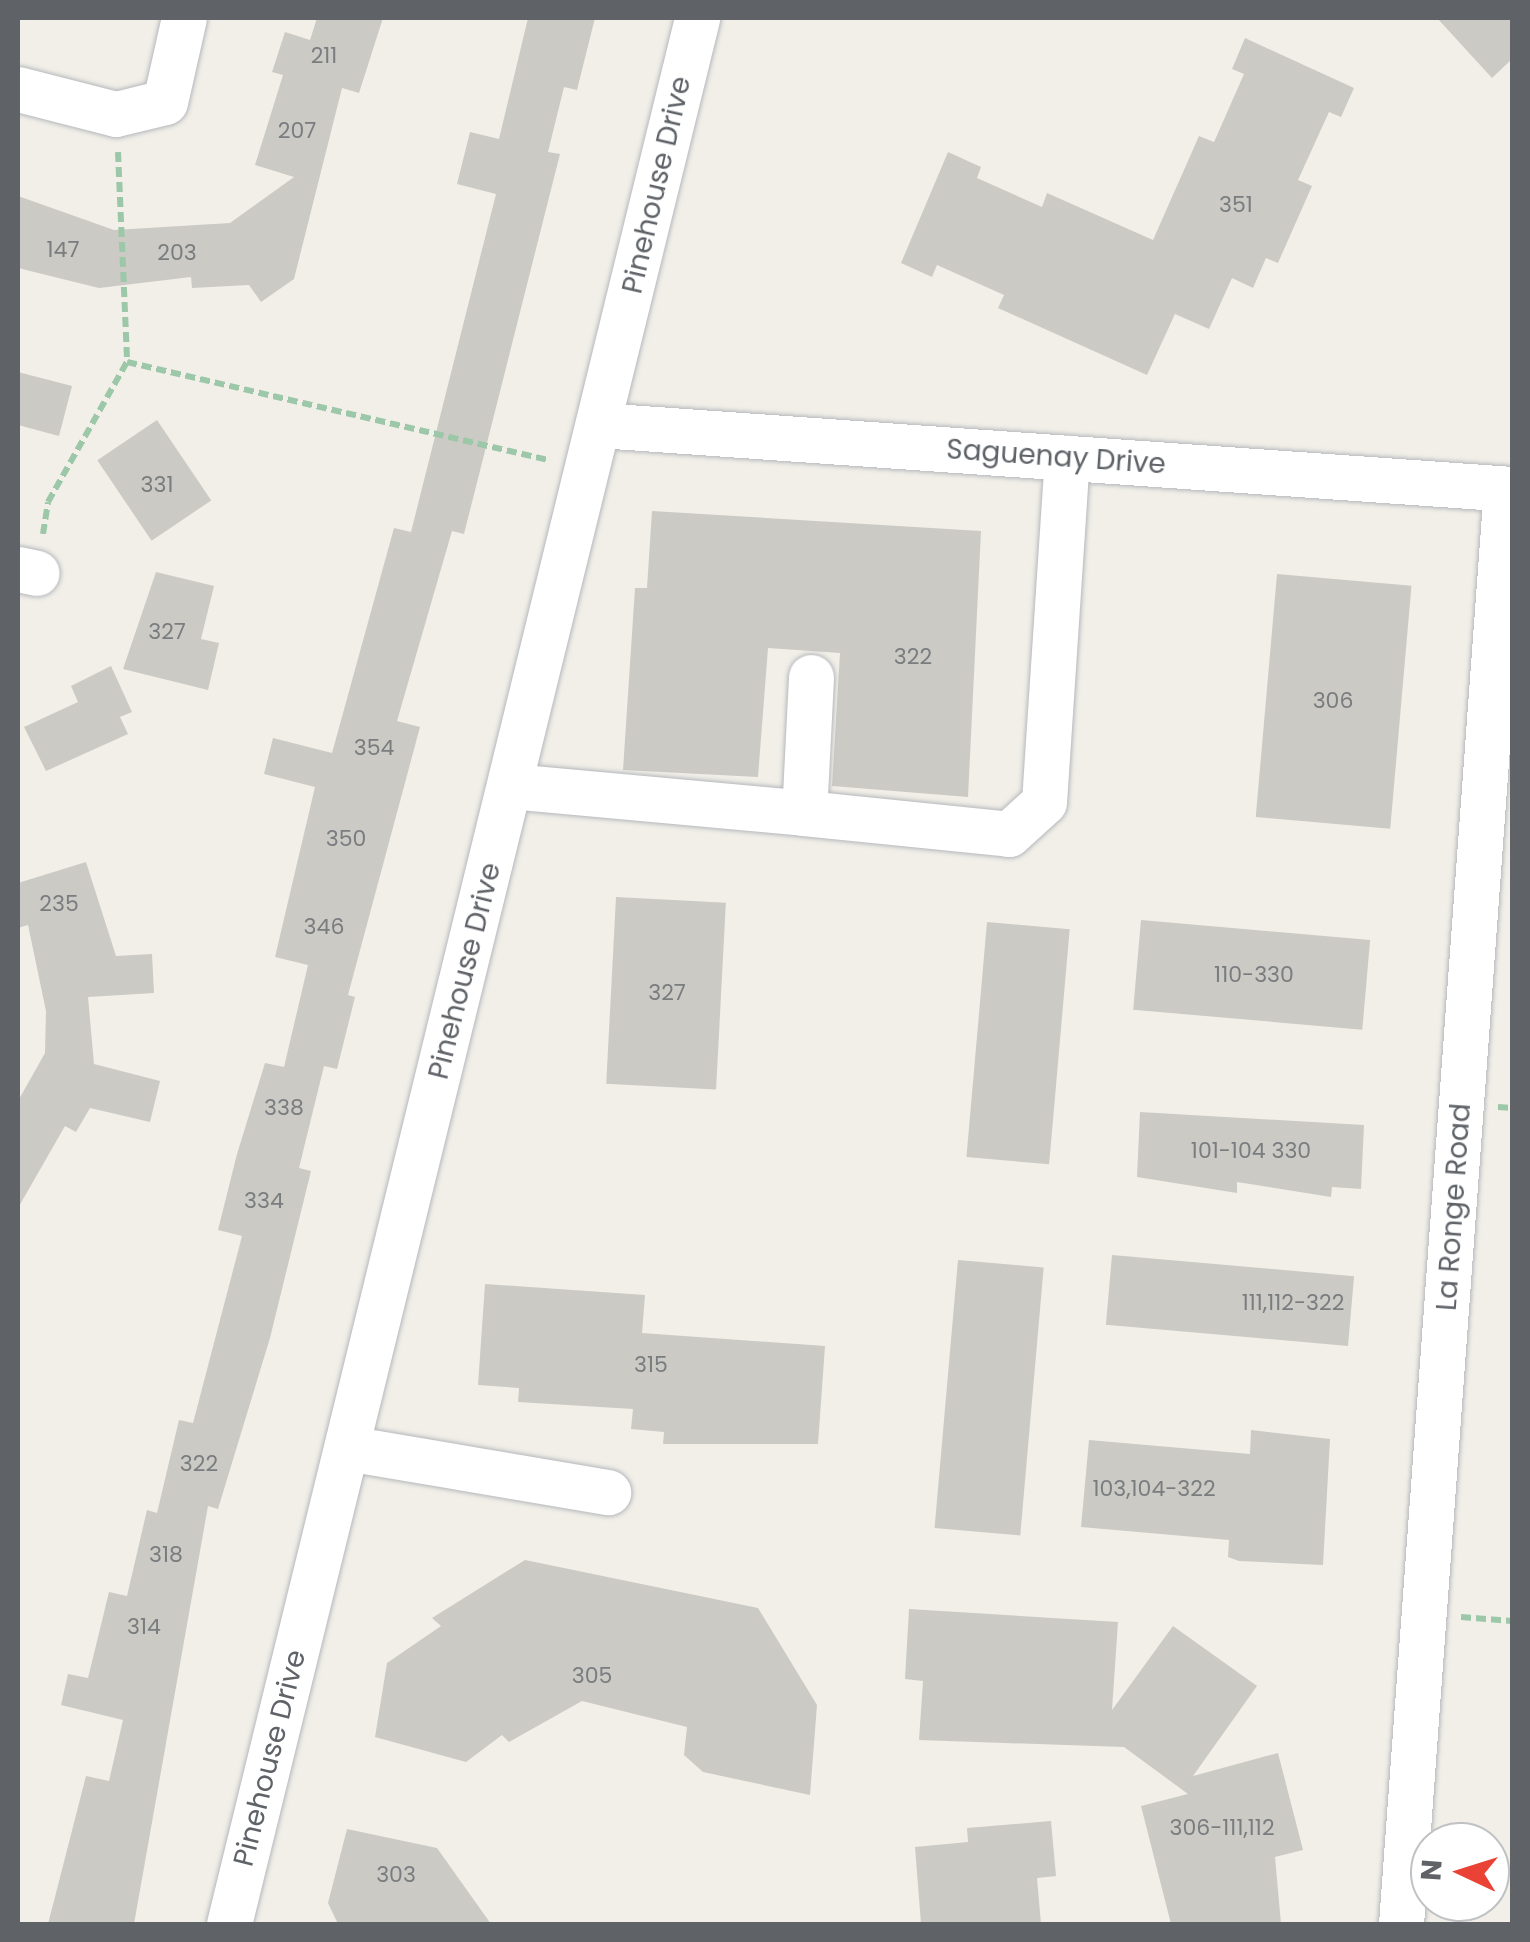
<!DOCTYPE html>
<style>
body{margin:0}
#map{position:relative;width:1530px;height:1942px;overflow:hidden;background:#f1efe8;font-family:Poppins,sans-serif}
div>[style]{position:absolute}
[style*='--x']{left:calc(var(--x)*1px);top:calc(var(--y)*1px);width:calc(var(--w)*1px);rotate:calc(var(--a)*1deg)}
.building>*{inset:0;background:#cccac5;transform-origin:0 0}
.path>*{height:6px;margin-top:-3px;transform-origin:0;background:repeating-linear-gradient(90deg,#9cc7a9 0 10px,transparent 0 15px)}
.roads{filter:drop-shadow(0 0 2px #b5b8bc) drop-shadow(0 0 2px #b5b8bc)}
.minor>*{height:45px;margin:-22.5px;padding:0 22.5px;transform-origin:22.5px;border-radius:22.5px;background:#fff}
span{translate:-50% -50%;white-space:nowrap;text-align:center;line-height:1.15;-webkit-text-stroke:9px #fff;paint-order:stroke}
.number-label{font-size:22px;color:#7a7d7f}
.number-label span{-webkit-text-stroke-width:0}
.street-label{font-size:28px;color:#5f6368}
.frame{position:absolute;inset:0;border:20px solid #5f6368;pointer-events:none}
.north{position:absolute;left:1410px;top:1822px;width:100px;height:100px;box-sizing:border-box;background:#fff;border:2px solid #bfc1c3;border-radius:50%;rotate:274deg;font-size:28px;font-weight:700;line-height:40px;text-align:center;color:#5f6368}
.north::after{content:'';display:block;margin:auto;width:35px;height:45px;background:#ea4335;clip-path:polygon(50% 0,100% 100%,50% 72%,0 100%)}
</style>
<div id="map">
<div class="building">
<i style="clip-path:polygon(317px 18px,383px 18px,359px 93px,342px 88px,294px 279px,261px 302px,249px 285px,192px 288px,191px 277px,99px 288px,18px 268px,18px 196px,114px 230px,230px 223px,294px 177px,255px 165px,283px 75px,272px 72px,285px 32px,310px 40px)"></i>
<i style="clip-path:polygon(528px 18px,595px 18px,577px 90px,564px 87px,548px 152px,560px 154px,464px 534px,452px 531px,397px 721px,420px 727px,348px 995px,355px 997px,337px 1069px,324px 1066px,299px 1168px,311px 1171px,270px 1338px,218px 1509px,208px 1506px,134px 1924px,48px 1924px,86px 1776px,109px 1781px,123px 1720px,61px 1705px,68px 1674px,88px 1678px,109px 1592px,127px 1596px,147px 1510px,157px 1513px,179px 1420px,193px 1423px,242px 1236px,218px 1230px,237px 1154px,265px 1063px,284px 1067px,308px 965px,275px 957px,315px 787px,264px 774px,273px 738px,332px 753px,394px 528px,411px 532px,496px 194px,457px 184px,470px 132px,499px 139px)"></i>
<i style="clip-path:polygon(1437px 18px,1512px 18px,1512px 59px,1492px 78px)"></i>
<i style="clip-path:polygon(1245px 38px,1354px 88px,1341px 117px,1329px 112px,1298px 180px,1312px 186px,1278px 263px,1266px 258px,1253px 288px,1232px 278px,1209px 329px,1175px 314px,1147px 375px,998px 308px,1004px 295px,937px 265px,932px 277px,901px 263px,948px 152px,981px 167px,977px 178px,1042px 207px,1047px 193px,1153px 240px,1199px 136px,1214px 142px,1244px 74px,1232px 69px)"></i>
<i style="clip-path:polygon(18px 372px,72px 386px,59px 436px,18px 425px)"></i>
<i style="left:157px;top:420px;width:97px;height:72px;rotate:56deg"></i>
<i style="clip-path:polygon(652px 511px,981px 531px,968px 797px,832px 786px,840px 653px,768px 648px,758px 777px,623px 770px,635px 588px,647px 588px)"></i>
<i style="clip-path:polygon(156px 572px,214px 586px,201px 639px,219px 643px,208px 690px,123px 669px)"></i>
<i style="left:1277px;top:574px;width:135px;height:244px;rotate:5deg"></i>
<i style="clip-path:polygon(111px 666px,132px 712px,120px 717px,128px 734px,46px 771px,24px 727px,78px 702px,71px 686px)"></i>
<i style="clip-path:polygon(86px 862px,116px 956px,152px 954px,154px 993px,88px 997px,94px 1064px,160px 1081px,150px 1122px,90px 1108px,76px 1132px,65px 1126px,18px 1208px,18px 1101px,45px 1053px,46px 1011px,28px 925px,18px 928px,18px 883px)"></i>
<i style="left:616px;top:897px;width:110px;height:187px;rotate:3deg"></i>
<i style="left:1141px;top:920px;width:230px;height:90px;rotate:5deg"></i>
<i style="left:987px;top:922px;width:83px;height:236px;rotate:5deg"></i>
<i style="clip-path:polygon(1140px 1112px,1364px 1125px,1361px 1189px,1332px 1187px,1331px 1197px,1237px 1182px,1237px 1193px,1137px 1177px)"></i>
<i style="left:1112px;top:1255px;width:243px;height:70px;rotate:5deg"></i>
<i style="left:958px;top:1260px;width:86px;height:269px;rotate:5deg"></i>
<i style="clip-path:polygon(485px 1284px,645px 1295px,642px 1333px,825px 1346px,818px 1444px,663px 1444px,664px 1432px,631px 1429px,633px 1409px,518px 1402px,519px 1388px,478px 1385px)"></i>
<i style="clip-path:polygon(1251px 1430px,1330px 1439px,1323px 1565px,1239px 1561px,1228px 1557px,1229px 1540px,1081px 1527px,1089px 1440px,1250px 1454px)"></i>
<i style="clip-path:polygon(525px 1560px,758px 1608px,817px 1705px,810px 1795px,703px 1772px,684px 1755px,687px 1727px,582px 1701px,509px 1742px,502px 1735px,466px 1762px,375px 1737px,387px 1663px,441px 1626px,432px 1618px)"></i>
<i style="clip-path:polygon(909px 1609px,1118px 1622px,1112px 1710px,1173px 1626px,1257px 1686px,1193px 1776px,1278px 1753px,1303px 1850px,1275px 1857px,1281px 1924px,1171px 1924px,1141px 1806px,1188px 1794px,1124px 1747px,919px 1740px,923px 1681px,905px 1679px)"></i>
<i style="clip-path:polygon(1051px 1821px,1056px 1876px,1037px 1878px,1041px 1924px,921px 1924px,915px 1847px,968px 1842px,967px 1828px)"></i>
<i style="clip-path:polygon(347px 1829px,437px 1848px,491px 1924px,338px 1924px,328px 1903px)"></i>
</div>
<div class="path">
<i style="--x:118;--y:152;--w:210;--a:87.5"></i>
<i style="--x:127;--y:362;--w:433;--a:13.1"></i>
<i style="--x:43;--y:534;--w:32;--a:-81"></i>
<i style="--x:48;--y:502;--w:161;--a:-60.6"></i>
<i style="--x:1498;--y:1107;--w:14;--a:4"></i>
<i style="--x:1461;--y:1617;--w:51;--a:4.5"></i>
</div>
<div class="roads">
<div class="minor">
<i style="--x:18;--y:89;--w:101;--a:14.3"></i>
<i style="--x:116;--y:114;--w:50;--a:-13.8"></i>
<i style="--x:165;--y:102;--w:86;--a:-77.3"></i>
<i style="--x:599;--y:425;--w:915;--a:4.01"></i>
<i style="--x:18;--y:569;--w:19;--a:12"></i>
<i style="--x:811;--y:677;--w:136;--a:92.9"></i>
<i style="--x:804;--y:813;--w:206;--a:5.8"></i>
<i style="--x:1009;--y:834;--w:47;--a:-42.4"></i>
<i style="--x:1044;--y:802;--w:345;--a:-86.2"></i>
<i style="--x:510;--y:786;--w:295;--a:5.2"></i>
<i style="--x:347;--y:1448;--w:265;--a:9.6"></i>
<i style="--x:229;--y:1924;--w:1963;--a:-76.2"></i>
<i style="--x:1401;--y:1924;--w:1439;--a:-85.82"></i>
</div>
</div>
<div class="number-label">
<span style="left:324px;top:56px">211</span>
<span style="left:297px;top:131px">207</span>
<span style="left:1236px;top:205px">351</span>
<span style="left:63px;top:250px">147</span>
<span style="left:177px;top:253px">203</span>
<span style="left:157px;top:485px">331</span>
<span style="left:167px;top:632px">327</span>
<span style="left:913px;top:657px">322</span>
<span style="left:1333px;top:701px">306</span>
<span style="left:374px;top:748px">354</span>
<span style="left:346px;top:839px">350</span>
<span style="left:59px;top:904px">235</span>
<span style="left:324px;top:927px">346</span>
<span style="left:1254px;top:975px">110-330</span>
<span style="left:667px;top:993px">327</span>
<span style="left:284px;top:1108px">338</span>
<span style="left:1251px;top:1151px">101-104 330</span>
<span style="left:264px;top:1201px">334</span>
<span style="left:1293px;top:1303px">111,112-322</span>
<span style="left:651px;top:1365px">315</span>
<span style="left:199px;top:1464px">322</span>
<span style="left:1154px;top:1489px">103,104-322</span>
<span style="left:166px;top:1555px">318</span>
<span style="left:144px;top:1627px">314</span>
<span style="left:592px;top:1676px">305</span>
<span style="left:1222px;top:1828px">306-111,112</span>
<span style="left:396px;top:1875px">303</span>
</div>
<div class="street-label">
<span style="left:657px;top:185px;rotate:-77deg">Pinehouse Drive</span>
<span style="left:1056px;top:457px;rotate:4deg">Saguenay Drive</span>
<span style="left:465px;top:971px;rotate:-76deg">Pinehouse Drive</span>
<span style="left:1454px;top:1207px;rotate:-86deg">La Ronge Road</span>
<span style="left:270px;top:1758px;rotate:-76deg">Pinehouse Drive</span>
</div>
<div class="frame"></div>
<div class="north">N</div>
</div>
